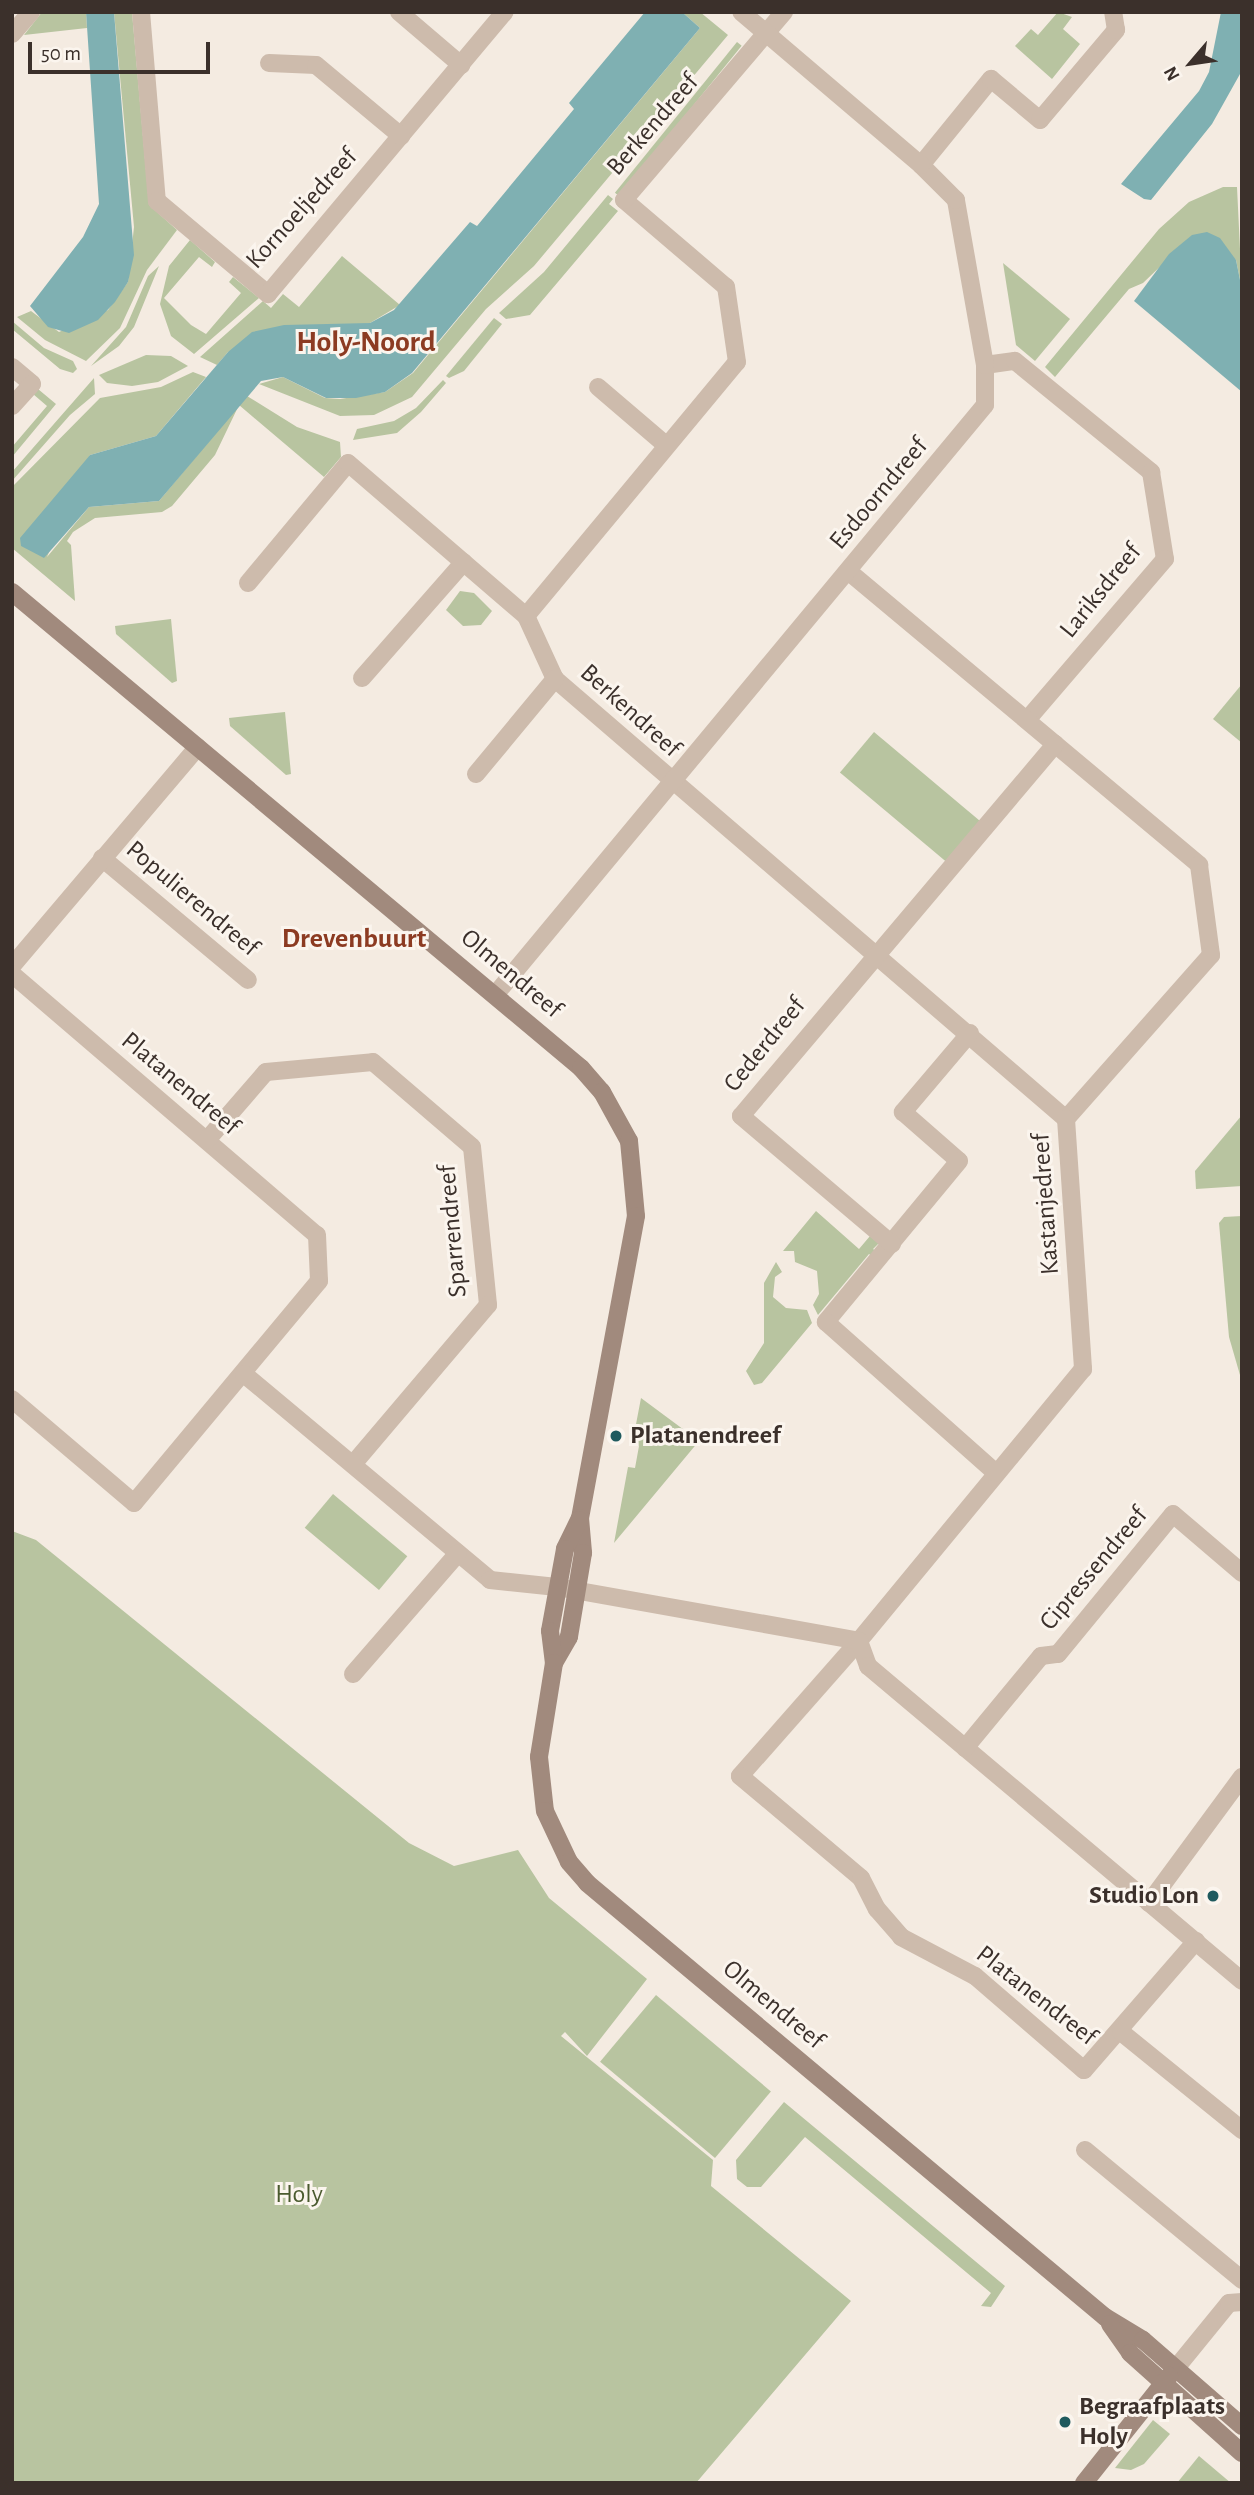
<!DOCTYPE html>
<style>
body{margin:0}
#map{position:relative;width:1254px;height:2495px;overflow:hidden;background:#f4ebe1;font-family:"Alegreya Sans",sans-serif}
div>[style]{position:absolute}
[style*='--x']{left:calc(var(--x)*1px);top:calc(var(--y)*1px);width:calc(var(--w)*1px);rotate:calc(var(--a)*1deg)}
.green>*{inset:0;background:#b8c4a0;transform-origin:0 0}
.water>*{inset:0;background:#7fb0b2}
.street>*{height:18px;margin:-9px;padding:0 9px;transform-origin:9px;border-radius:9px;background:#cdbbac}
.secondary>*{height:18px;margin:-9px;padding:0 9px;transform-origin:9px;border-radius:9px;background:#a18a7d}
.dots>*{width:19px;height:19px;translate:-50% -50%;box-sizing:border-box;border:4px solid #fbf5ee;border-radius:50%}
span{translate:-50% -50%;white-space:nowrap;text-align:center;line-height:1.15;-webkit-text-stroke:6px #fbf5ee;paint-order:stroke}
.street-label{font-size:26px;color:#3b302b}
.poi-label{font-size:26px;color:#3b302b;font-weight:700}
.left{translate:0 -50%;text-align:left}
.right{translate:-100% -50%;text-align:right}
.park-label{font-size:26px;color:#4a5a2e}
.neighbourhood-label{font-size:28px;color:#8c3b22;font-weight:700}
.quarter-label{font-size:30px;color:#8c3b22;font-weight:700}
.frame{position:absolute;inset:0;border:14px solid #3b302b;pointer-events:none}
.north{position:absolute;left:1156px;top:28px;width:70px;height:70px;-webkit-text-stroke:5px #fbf5ee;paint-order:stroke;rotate:241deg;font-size:19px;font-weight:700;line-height:28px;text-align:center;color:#3b302b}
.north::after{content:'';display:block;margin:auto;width:24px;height:32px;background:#3b302b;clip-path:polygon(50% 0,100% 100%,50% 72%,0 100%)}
.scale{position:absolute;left:28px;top:42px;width:182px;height:32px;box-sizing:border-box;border:4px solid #3b302b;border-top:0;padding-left:9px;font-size:21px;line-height:24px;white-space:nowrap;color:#3b302b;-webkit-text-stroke:5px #fbf5ee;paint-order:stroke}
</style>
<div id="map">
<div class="green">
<i style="clip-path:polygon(42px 12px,86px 12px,87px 28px,24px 35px)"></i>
<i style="clip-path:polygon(114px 12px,132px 12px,149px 205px,177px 230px,147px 270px,120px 328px,86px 361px,45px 340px,17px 317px,31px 311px,59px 332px,108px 310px,128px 282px,134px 227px)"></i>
<i style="clip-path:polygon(682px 12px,700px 12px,728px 35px,534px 266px,486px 309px,412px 397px,374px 415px,340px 416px,259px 384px,283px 377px,325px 398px,340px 399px,385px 392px,413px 373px,700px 28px)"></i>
<i style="clip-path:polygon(1058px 12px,1072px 17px,1063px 29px,1080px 44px,1052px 79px,1015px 46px,1031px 29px,1038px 35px)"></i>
<i style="left:737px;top:42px;width:6px;height:194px;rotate:39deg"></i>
<i style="clip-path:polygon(1223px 187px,1237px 187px,1242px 290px,1236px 260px,1192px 236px,1143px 283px,1129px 289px,1055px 377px,1045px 367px,1159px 229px,1189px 202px)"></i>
<i style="clip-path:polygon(608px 195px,613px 199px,609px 204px,618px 211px,530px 315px,506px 319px,499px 313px,544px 272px)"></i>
<i style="clip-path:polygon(190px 240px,215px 262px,212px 267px,199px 257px,164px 298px,191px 325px,206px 334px,241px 293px,229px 282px,233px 277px,259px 298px,194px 354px,171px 336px,160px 304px,169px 266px)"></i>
<i style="clip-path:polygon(342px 256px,400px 305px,370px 323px,228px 352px,217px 365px,200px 357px,263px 301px,271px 308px,283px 294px,299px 307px)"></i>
<i style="clip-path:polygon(1003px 263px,1070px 319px,1035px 361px,1016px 345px)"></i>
<i style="clip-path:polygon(159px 266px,134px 327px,119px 346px,91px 366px,126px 327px,148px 276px)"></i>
<i style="clip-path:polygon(494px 318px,502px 324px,464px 371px,449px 378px,446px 376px)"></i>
<i style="clip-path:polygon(12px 321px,44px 348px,73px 361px,77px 369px,73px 373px,60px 369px,12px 329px)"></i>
<i style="clip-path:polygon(146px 355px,171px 356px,188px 366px,158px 382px,132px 386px,107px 383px,99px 375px)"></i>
<i style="clip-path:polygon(193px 372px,206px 377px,156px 436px,90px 455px,47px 557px,89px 507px,159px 501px,239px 405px,247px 396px,297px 427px,340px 442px,341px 457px,324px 477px,239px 405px,215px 455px,172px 506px,162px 512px,95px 518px,73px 532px,67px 541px,71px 545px,75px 601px,12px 548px,12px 487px,100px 398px,161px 387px)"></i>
<i style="clip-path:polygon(94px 378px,95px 394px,70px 415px,12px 481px,12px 472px)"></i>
<i style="clip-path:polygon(443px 380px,446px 383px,421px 412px,397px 433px,353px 440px,357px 429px,394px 421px,416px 408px)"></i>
<i style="clip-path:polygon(38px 389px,56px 404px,12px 457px,12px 447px,47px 406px,33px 394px)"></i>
<i style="clip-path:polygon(460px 591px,474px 593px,492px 611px,481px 625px,463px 626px,446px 610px)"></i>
<i style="clip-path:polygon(171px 619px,177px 681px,172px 683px,116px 634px,115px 626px)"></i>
<i style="clip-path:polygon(1242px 684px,1242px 743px,1213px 719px)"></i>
<i style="clip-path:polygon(285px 712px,291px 774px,286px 775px,230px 726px,229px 718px)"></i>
<i style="left:874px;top:732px;width:138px;height:53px;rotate:40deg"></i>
<i style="clip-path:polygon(1242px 1115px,1242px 1186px,1196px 1189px,1195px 1171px)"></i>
<i style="clip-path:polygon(816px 1211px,859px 1249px,870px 1236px,879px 1243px,873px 1249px,880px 1254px,876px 1259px,869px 1254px,818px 1315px,813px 1305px,819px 1294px,817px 1271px,795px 1262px,794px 1251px,783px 1251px)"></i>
<i style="clip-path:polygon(1242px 1216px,1242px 1382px,1229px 1337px,1219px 1223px,1224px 1217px)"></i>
<i style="clip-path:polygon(776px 1262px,782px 1272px,775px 1277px,773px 1297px,786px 1308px,807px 1310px,812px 1323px,762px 1383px,754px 1385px,746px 1371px,764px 1343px,764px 1283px)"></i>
<i style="clip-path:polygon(641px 1398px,699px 1441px,614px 1543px,628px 1467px,635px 1468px,639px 1446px,632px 1445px)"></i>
<i style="left:333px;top:1494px;width:97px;height:44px;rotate:40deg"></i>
<i style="clip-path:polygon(12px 1531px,36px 1540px,409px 1843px,454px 1866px,518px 1850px,549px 1898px,647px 1979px,587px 2056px,565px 2032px,561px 2036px,713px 2160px,711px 2186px,851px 2301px,696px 2483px,12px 2483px)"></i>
<i style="left:656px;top:1995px;width:150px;height:87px;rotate:40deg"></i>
<i style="clip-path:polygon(784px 2102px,1005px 2286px,991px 2307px,981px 2306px,991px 2293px,805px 2137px,761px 2187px,747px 2187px,737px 2179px,736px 2160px)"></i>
<i style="clip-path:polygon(1153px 2420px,1170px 2434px,1144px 2464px,1131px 2470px,1115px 2468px)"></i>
<i style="clip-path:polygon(1199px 2456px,1231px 2483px,1177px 2483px)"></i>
</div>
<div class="water">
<i style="clip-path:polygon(86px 12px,114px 12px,134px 255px,128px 282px,115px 302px,98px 320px,69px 333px,48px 327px,30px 306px,83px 237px,99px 204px)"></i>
<i style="clip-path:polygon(645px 12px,682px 12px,700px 28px,412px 373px,385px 392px,356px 398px,326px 398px,283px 377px,261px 381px,159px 501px,89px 507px,44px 558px,21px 546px,20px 538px,90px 455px,156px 436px,228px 352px,252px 332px,284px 325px,370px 323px,394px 310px,470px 222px,477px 226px,574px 109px,569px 103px)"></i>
<i style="clip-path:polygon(1221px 12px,1242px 12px,1240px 74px,1212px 124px,1151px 200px,1144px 199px,1121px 184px,1199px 91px,1209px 72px)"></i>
<i style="clip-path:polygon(1207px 232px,1220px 238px,1236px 260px,1242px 290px,1242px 392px,1134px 301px,1169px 254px,1192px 235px)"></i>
</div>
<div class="street">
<i style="--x:141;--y:12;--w:190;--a:85.2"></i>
<i style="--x:157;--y:201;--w:145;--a:40"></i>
<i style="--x:268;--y:294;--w:368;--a:-50"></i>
<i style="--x:399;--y:12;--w:82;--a:40.5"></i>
<i style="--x:12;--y:34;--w:29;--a:-49"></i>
<i style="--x:269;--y:63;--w:47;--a:2.4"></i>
<i style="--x:316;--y:65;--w:111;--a:39.9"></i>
<i style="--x:921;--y:165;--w:111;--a:-50.9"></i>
<i style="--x:991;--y:79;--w:64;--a:39.9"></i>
<i style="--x:1040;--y:120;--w:118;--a:-49.8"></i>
<i style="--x:1116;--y:30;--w:18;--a:-99"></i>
<i style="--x:985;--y:365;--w:30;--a:-8"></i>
<i style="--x:1015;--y:361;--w:176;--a:39.2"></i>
<i style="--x:1151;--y:472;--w:88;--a:80.9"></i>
<i style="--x:1165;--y:559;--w:212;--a:130.6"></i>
<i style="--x:12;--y:367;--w:26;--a:40"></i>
<i style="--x:32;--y:384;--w:30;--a:132"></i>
<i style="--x:598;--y:387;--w:89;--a:40.5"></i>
<i style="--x:848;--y:571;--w:458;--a:39.9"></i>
<i style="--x:1199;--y:865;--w:91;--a:82.4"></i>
<i style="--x:1211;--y:955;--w:219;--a:131.5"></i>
<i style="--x:248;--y:583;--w:156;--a:-50.2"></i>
<i style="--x:348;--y:463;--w:235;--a:40.7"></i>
<i style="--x:526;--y:616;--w:69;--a:65.3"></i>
<i style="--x:555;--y:679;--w:674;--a:40.73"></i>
<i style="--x:1066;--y:1119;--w:251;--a:86.1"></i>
<i style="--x:1083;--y:1369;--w:352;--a:129.5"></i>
<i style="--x:859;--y:1641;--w:180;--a:131.4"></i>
<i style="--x:740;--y:1776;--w:158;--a:40.1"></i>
<i style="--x:861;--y:1878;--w:35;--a:63"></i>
<i style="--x:877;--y:1909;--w:37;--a:49"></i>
<i style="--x:901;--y:1937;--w:84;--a:27.8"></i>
<i style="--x:975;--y:1976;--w:144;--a:40.8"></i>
<i style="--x:1084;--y:2070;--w:171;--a:-49"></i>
<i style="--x:526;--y:616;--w:330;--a:-50.3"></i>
<i style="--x:737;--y:362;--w:76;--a:-98.3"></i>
<i style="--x:726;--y:287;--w:134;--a:-139.5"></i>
<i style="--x:624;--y:200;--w:247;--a:-49.6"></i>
<i style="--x:362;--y:678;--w:154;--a:-48.7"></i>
<i style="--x:476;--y:774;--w:124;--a:-50.3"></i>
<i style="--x:102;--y:858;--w:190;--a:39.9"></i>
<i style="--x:12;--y:966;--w:287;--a:-49.7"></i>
<i style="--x:12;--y:974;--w:401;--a:40.6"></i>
<i style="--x:317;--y:1235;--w:46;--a:87.5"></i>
<i style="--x:319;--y:1281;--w:289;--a:129.8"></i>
<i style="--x:134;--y:1503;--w:160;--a:-139.6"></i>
<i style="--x:495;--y:995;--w:767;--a:-50.29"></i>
<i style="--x:985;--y:405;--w:40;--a:-90"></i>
<i style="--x:985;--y:365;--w:168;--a:-100"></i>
<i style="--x:956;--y:200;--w:49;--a:-135"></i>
<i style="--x:921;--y:165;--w:236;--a:-139.6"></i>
<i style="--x:970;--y:1033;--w:104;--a:130.3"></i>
<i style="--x:903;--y:1112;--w:74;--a:41.2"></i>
<i style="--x:959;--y:1161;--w:209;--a:129.6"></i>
<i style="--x:826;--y:1322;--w:227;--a:41.6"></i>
<i style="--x:207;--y:1140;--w:90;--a:-49.1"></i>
<i style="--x:266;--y:1072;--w:107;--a:-5.3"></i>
<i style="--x:373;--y:1062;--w:130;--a:40.6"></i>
<i style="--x:472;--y:1147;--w:159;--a:84.2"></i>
<i style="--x:488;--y:1305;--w:209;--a:130.3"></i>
<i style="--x:892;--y:1244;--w:198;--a:-139.7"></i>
<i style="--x:741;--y:1116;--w:487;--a:-49.8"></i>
<i style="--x:244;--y:1374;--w:321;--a:39.9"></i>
<i style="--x:490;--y:1580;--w:67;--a:6"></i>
<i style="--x:557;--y:1587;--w:307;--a:10.1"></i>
<i style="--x:859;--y:1641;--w:27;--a:70"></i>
<i style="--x:868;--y:1666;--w:489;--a:40.1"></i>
<i style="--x:353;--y:1674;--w:160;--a:-49"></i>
<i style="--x:965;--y:1748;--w:119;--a:-50.4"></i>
<i style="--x:1041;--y:1656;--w:17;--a:-7"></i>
<i style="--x:1058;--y:1654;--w:181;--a:-50.6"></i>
<i style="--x:1173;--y:1514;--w:91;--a:40.5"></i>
<i style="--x:1149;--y:1903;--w:157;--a:-53.6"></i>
<i style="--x:1121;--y:2032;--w:156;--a:39"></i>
<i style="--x:1085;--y:2150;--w:204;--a:39.6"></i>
<i style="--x:1176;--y:2368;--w:84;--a:-50.8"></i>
<i style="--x:1229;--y:2303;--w:13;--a:-4"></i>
</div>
<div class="secondary">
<i style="--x:12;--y:592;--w:742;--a:39.91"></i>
<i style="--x:581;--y:1068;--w:32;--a:49"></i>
<i style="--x:602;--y:1092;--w:56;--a:61.1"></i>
<i style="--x:629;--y:1141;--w:75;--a:84.7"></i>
<i style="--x:636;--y:1216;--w:307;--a:100.5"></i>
<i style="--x:580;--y:1518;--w:35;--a:85"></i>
<i style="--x:583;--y:1553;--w:85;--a:99.5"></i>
<i style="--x:569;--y:1637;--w:30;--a:120"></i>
<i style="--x:579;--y:1520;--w:32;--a:116"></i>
<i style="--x:565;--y:1549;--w:83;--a:100.4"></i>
<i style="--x:550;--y:1631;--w:32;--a:83"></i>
<i style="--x:554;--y:1663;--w:95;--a:99.1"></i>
<i style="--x:539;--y:1757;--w:54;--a:83.7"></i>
<i style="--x:545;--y:1811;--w:56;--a:64.8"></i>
<i style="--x:569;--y:1862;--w:28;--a:49"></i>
<i style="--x:587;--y:1883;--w:676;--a:39.96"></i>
<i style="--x:1105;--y:2317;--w:44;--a:31.2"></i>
<i style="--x:1143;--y:2340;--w:131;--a:41"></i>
<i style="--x:1110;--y:2324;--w:35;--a:55"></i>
<i style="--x:1130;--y:2353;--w:150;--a:41.8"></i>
<i style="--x:1084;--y:2483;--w:137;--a:-51.5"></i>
</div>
<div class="dots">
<i style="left:616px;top:1436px;background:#1f5a5e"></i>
<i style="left:1213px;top:1896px;background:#1f5a5e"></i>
<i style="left:1065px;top:2422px;background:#1f5a5e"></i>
</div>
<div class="street-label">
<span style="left:653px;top:125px;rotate:-49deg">Berkendreef</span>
<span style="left:302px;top:209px;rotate:-48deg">Kornoeljedreef</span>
<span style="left:879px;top:494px;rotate:-50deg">Esdoorndreef</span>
<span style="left:1101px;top:591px;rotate:-51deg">Lariksdreef</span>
<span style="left:630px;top:711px;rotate:42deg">Berkendreef</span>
<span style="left:192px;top:899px;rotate:40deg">Populierendreef</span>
<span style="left:511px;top:974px;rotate:40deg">Olmendreef</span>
<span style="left:765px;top:1045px;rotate:-51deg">Cederdreef</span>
<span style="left:180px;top:1084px;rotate:40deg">Platanendreef</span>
<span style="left:1046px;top:1204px;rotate:-94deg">Kastanjedreef</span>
<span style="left:453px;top:1231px;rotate:-95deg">Sparrendreef</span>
<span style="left:1094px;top:1569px;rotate:-50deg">Cipressendreef</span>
<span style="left:1036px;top:1996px;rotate:38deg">Platanendreef</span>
<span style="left:773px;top:2005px;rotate:40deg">Olmendreef</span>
</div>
<div class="poi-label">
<span class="left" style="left:630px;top:1436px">Platanendreef</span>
<span class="right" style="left:1199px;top:1896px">Studio Lon</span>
<span class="left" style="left:1079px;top:2422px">Begraafplaats<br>Holy</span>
</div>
<div class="park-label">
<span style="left:299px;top:2195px">Holy</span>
</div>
<div class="neighbourhood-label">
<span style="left:354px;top:939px">Drevenbuurt</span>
</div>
<div class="quarter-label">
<span style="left:366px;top:342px">Holy-Noord</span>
</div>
<div class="frame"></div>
<div class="north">N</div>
<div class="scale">50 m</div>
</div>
